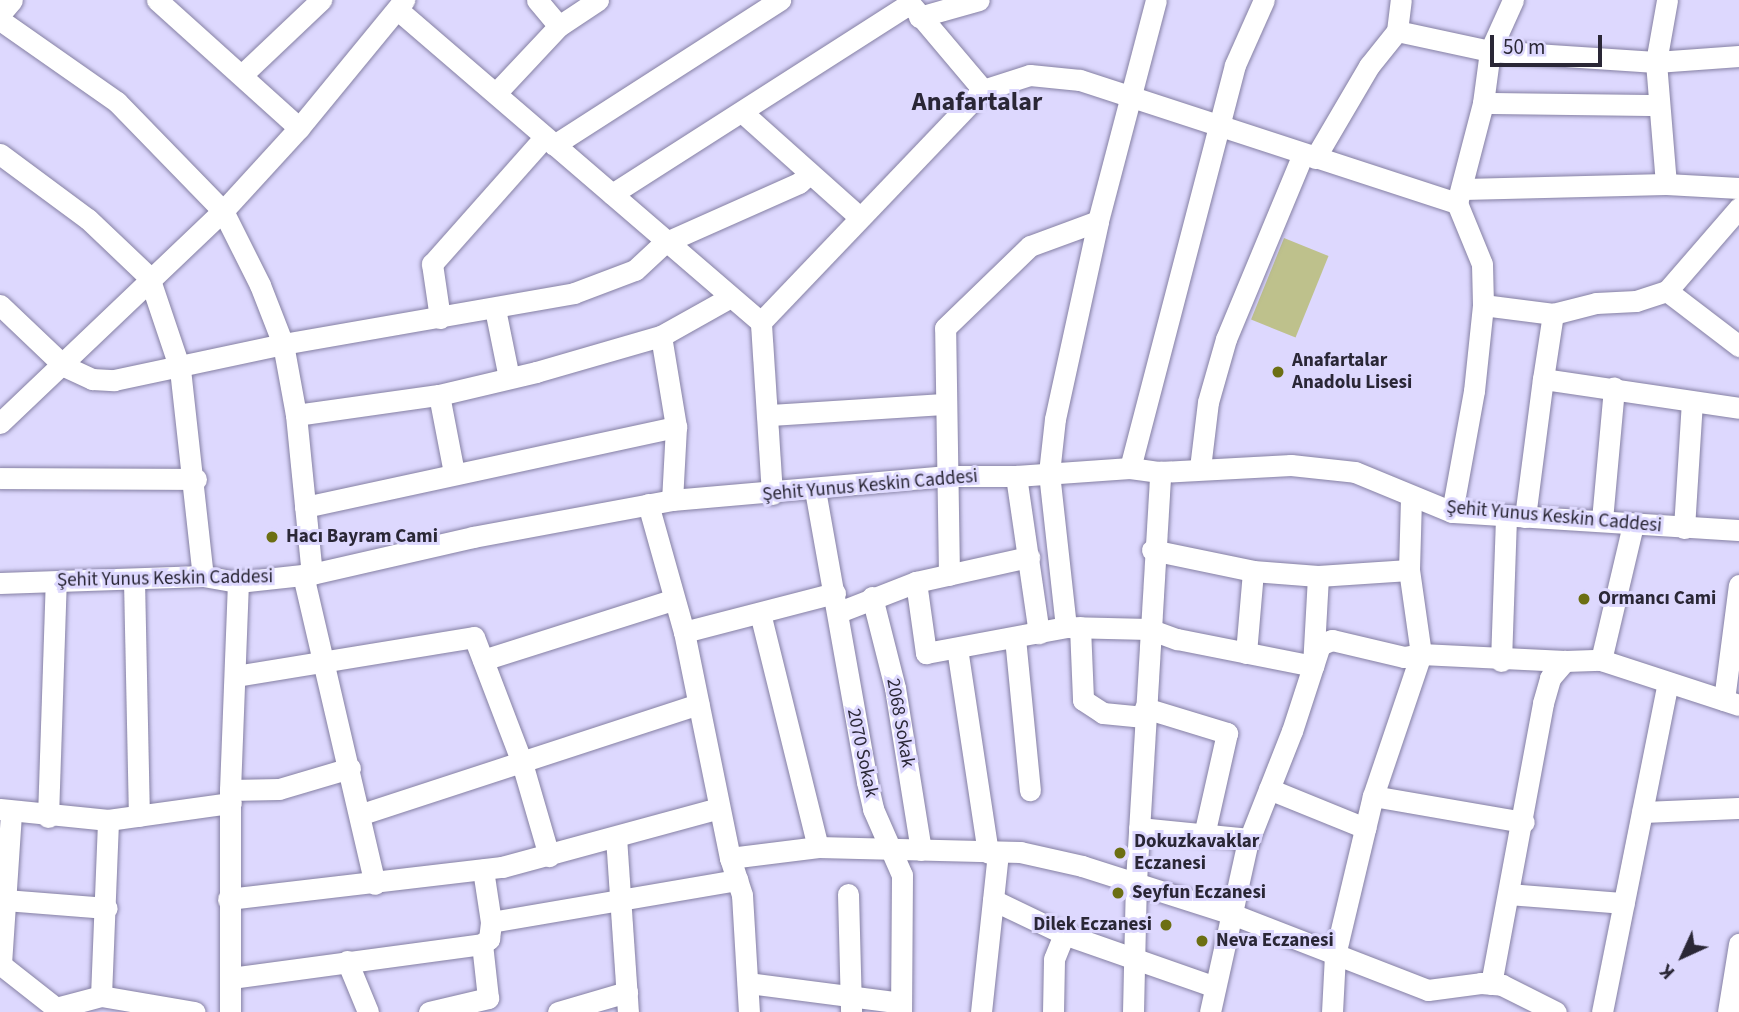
<!DOCTYPE html>
<meta charset="utf-8">
<style>
body{margin:0}
#map{position:relative;width:1739px;height:1012px;overflow:hidden;background:#ddd8fe;font-family:"Source Sans 3",sans-serif}
div>[style]{position:absolute}
[style*='--x']{left:calc(var(--x)*1px);top:calc(var(--y)*1px);width:calc(var(--w)*1px);rotate:calc(var(--a)*1deg)}
.green>*{inset:0;background:#bec18c;transform-origin:0 0}
.roads{filter:drop-shadow(0 0 2px #8580a3) drop-shadow(0 0 2px #8580a3)}
.minor>*{height:21px;margin:-10.5px;padding:0 10.5px;transform-origin:10.5px;border-radius:10.5px;background:#fff}
.dots>*{width:19px;height:19px;translate:-50% -50%;box-sizing:border-box;border:4px solid #ddd8fe;border-radius:50%}
span{translate:-50% -50%;white-space:nowrap;text-align:center;line-height:1.15;-webkit-text-stroke:6px #ddd8fe;paint-order:stroke}
.poi-label{font-size:19px;color:#2a2736;font-weight:700}
.left{translate:0 -50%;text-align:left}
.right{translate:-100% -50%;text-align:right}
.street-label{font-size:19px;color:#2a2736}
.district-label{font-size:26px;color:#2a2736;font-weight:700}
.north{position:absolute;left:1648px;top:921px;width:70px;height:70px;-webkit-text-stroke:5px #ddd8fe;paint-order:stroke;rotate:225deg;font-size:19px;font-weight:700;line-height:28px;text-align:center;color:#2a2736}
.north::after{content:'';display:block;margin:auto;width:24px;height:32px;background:#2a2736;clip-path:polygon(50% 0,100% 100%,50% 72%,0 100%)}
.scale{position:absolute;left:1490px;top:35px;width:112px;height:32px;box-sizing:border-box;border:4px solid #2a2736;border-top:0;padding-left:9px;font-size:21px;line-height:24px;white-space:nowrap;color:#2a2736;-webkit-text-stroke:5px #ddd8fe;paint-order:stroke}
</style>
<div id="map">
<div class="green">
<i style="left:1284px;top:238px;width:48px;height:88px;rotate:22deg"></i>
</div>
<div class="roads">
<div class="minor">
<i style="--x:157;--y:0;--w:191;--a:42"></i>
<i style="--x:537;--y:0;--w:34;--a:50"></i>
<i style="--x:907;--y:0;--w:118;--a:49.8"></i>
<i style="--x:398;--y:10;--w:479;--a:40.7"></i>
<i style="--x:0;--y:14;--w:18;--a:-49"></i>
<i style="--x:919;--y:17;--w:62;--a:-15.8"></i>
<i style="--x:0;--y:20;--w:143;--a:35"></i>
<i style="--x:117;--y:102;--w:152;--a:45.8"></i>
<i style="--x:223;--y:211;--w:83;--a:63.4"></i>
<i style="--x:260;--y:285;--w:63;--a:68.7"></i>
<i style="--x:283;--y:344;--w:72;--a:79.6"></i>
<i style="--x:296;--y:415;--w:160;--a:84.3"></i>
<i style="--x:1397;--y:31;--w:95;--a:12.1"></i>
<i style="--x:1490;--y:51;--w:166;--a:3.8"></i>
<i style="--x:1656;--y:62;--w:83;--a:-4.1"></i>
<i style="--x:243;--y:74;--w:108;--a:-43.5"></i>
<i style="--x:496;--y:93;--w:92;--a:-46.8"></i>
<i style="--x:559;--y:26;--w:47;--a:-33.7"></i>
<i style="--x:1483;--y:103;--w:174;--a:0.7"></i>
<i style="--x:743;--y:113;--w:154;--a:41.8"></i>
<i style="--x:554;--y:145;--w:269;--a:-32.7"></i>
<i style="--x:0;--y:154;--w:109;--a:36.5"></i>
<i style="--x:88;--y:219;--w:84;--a:43.6"></i>
<i style="--x:149;--y:277;--w:97;--a:71.4"></i>
<i style="--x:180;--y:369;--w:208;--a:83.7"></i>
<i style="--x:1315;--y:158;--w:107;--a:-59.6"></i>
<i style="--x:1369;--y:66;--w:45;--a:-51.3"></i>
<i style="--x:1397;--y:31;--w:31;--a:-83"></i>
<i style="--x:1666;--y:184;--w:73;--a:3.1"></i>
<i style="--x:1463;--y:189;--w:203;--a:-1.4"></i>
<i style="--x:1666;--y:184;--w:122;--a:-94.7"></i>
<i style="--x:1656;--y:62;--w:63;--a:-79.9"></i>
<i style="--x:612;--y:194;--w:351;--a:-32.6"></i>
<i style="--x:1667;--y:291;--w:91;--a:37.4"></i>
<i style="--x:0;--y:305;--w:88;--a:43.6"></i>
<i style="--x:64;--y:366;--w:31;--a:25"></i>
<i style="--x:92;--y:379;--w:22;--a:3"></i>
<i style="--x:114;--y:380;--w:173;--a:-12"></i>
<i style="--x:283;--y:344;--w:295;--a:-9.9"></i>
<i style="--x:574;--y:293;--w:65;--a:-20.7"></i>
<i style="--x:635;--y:270;--w:40;--a:-43"></i>
<i style="--x:664;--y:243;--w:148;--a:-24"></i>
<i style="--x:799;--y:183;--w:13;--a:-42"></i>
<i style="--x:1483;--y:305;--w:71;--a:7.3"></i>
<i style="--x:1553;--y:314;--w:44;--a:-14.3"></i>
<i style="--x:1596;--y:303;--w:40;--a:-2.9"></i>
<i style="--x:1636;--y:301;--w:33;--a:-18"></i>
<i style="--x:1667;--y:291;--w:110;--a:-49.1"></i>
<i style="--x:495;--y:309;--w:70;--a:78.5"></i>
<i style="--x:440;--y:318;--w:55;--a:-98.4"></i>
<i style="--x:432;--y:264;--w:169;--a:-48.4"></i>
<i style="--x:661;--y:336;--w:92;--a:80.6"></i>
<i style="--x:676;--y:427;--w:73;--a:93.1"></i>
<i style="--x:1543;--y:379;--w:66;--a:-81.3"></i>
<i style="--x:439;--y:395;--w:79;--a:79.1"></i>
<i style="--x:296;--y:415;--w:144;--a:-8"></i>
<i style="--x:439;--y:395;--w:100;--a:-13.3"></i>
<i style="--x:536;--y:372;--w:130;--a:-16.1"></i>
<i style="--x:661;--y:336;--w:78;--a:-29.2"></i>
<i style="--x:769;--y:415;--w:176;--a:-3.6"></i>
<i style="--x:0;--y:423;--w:308;--a:-43.6"></i>
<i style="--x:223;--y:211;--w:113;--a:-47.5"></i>
<i style="--x:299;--y:128;--w:166;--a:-50.6"></i>
<i style="--x:1130;--y:468;--w:416;--a:-75.4"></i>
<i style="--x:1235;--y:65;--w:71;--a:-66"></i>
<i style="--x:1200;--y:468;--w:66;--a:-83.1"></i>
<i style="--x:1208;--y:402;--w:66;--a:-74.1"></i>
<i style="--x:1226;--y:339;--w:200;--a:-67.4"></i>
<i style="--x:1016;--y:476;--w:159;--a:81.7"></i>
<i style="--x:0;--y:478;--w:196;--a:0.3"></i>
<i style="--x:815;--y:490;--w:297;--a:79.9"></i>
<i style="--x:867;--y:782;--w:28;--a:77"></i>
<i style="--x:873;--y:809;--w:72;--a:66.3"></i>
<i style="--x:902;--y:875;--w:137;--a:90.4"></i>
<i style="--x:772;--y:494;--w:172;--a:-93.7"></i>
<i style="--x:761;--y:322;--w:321;--a:-46.3"></i>
<i style="--x:983;--y:90;--w:49;--a:-17.7"></i>
<i style="--x:1030;--y:75;--w:50;--a:5.7"></i>
<i style="--x:1080;--y:80;--w:397;--a:18.1"></i>
<i style="--x:648;--y:504;--w:133;--a:74.3"></i>
<i style="--x:684;--y:632;--w:231;--a:78.5"></i>
<i style="--x:730;--y:858;--w:39;--a:72"></i>
<i style="--x:742;--y:895;--w:117;--a:86.6"></i>
<i style="--x:305;--y:507;--w:380;--a:-12.2"></i>
<i style="--x:1452;--y:512;--w:123;--a:-79.7"></i>
<i style="--x:1474;--y:391;--w:86;--a:-84"></i>
<i style="--x:1483;--y:305;--w:41;--a:-91.4"></i>
<i style="--x:1482;--y:264;--w:66;--a:-112.3"></i>
<i style="--x:1457;--y:203;--w:103;--a:-75.4"></i>
<i style="--x:1483;--y:103;--w:52;--a:-82.3"></i>
<i style="--x:1490;--y:51;--w:56;--a:-65.7"></i>
<i style="--x:1525;--y:517;--w:139;--a:-82.6"></i>
<i style="--x:1543;--y:379;--w:198;--a:8.4"></i>
<i style="--x:1602;--y:520;--w:133;--a:-84.8"></i>
<i style="--x:1684;--y:528;--w:126;--a:-86.4"></i>
<i style="--x:1152;--y:550;--w:103;--a:11.7"></i>
<i style="--x:1253;--y:571;--w:65;--a:4.4"></i>
<i style="--x:1318;--y:576;--w:91;--a:-3.8"></i>
<i style="--x:303;--y:575;--w:317;--a:76.9"></i>
<i style="--x:949;--y:575;--w:247;--a:-90.9"></i>
<i style="--x:945;--y:328;--w:118;--a:-44"></i>
<i style="--x:1030;--y:246;--w:72;--a:-20.2"></i>
<i style="--x:134;--y:580;--w:236;--a:88.8"></i>
<i style="--x:916;--y:582;--w:72;--a:82"></i>
<i style="--x:926;--y:653;--w:142;--a:-10.5"></i>
<i style="--x:1066;--y:627;--w:83;--a:1.4"></i>
<i style="--x:1149;--y:629;--w:30;--a:20"></i>
<i style="--x:1177;--y:639;--w:139;--a:11.2"></i>
<i style="--x:1313;--y:666;--w:90;--a:-86.8"></i>
<i style="--x:0;--y:583;--w:203;--a:-2"></i>
<i style="--x:203;--y:576;--w:36;--a:10"></i>
<i style="--x:238;--y:582;--w:74;--a:-6.2"></i>
<i style="--x:312;--y:574;--w:165;--a:-12.9"></i>
<i style="--x:473;--y:537;--w:202;--a:-10.5"></i>
<i style="--x:672;--y:500;--w:274;--a:-5"></i>
<i style="--x:945;--y:476;--w:71;--a:0"></i>
<i style="--x:1016;--y:476;--w:114;--a:-4"></i>
<i style="--x:1130;--y:468;--w:30;--a:8"></i>
<i style="--x:1160;--y:472;--w:131;--a:-3.1"></i>
<i style="--x:1291;--y:465;--w:64;--a:6.2"></i>
<i style="--x:1355;--y:472;--w:105;--a:22.4"></i>
<i style="--x:1452;--y:512;--w:288;--a:3.6"></i>
<i style="--x:872;--y:597;--w:94;--a:75.8"></i>
<i style="--x:895;--y:688;--w:164;--a:80.9"></i>
<i style="--x:839;--y:612;--w:83;--a:-21.3"></i>
<i style="--x:916;--y:582;--w:116;--a:-12.5"></i>
<i style="--x:760;--y:613;--w:241;--a:76.1"></i>
<i style="--x:1066;--y:627;--w:155;--a:-96.3"></i>
<i style="--x:1049;--y:473;--w:54;--a:-83.7"></i>
<i style="--x:1055;--y:419;--w:203;--a:-77.7"></i>
<i style="--x:1098;--y:221;--w:228;--a:-75.3"></i>
<i style="--x:1080;--y:627;--w:73;--a:87.6"></i>
<i style="--x:1083;--y:700;--w:24;--a:33"></i>
<i style="--x:1103;--y:713;--w:41;--a:5.6"></i>
<i style="--x:684;--y:632;--w:156;--a:-14.5"></i>
<i style="--x:1015;--y:638;--w:153;--a:84.4"></i>
<i style="--x:957;--y:648;--w:207;--a:81.4"></i>
<i style="--x:1246;--y:653;--w:82;--a:-85.1"></i>
<i style="--x:483;--y:660;--w:198;--a:-17.6"></i>
<i style="--x:1601;--y:660;--w:139;--a:-76.7"></i>
<i style="--x:1501;--y:661;--w:145;--a:-88"></i>
<i style="--x:236;--y:676;--w:241;--a:-9.3"></i>
<i style="--x:474;--y:637;--w:135;--a:69.1"></i>
<i style="--x:522;--y:763;--w:97;--a:73.8"></i>
<i style="--x:1724;--y:700;--w:116;--a:-82.6"></i>
<i style="--x:1145;--y:708;--w:86;--a:17"></i>
<i style="--x:1227;--y:733;--w:100;--a:102.7"></i>
<i style="--x:1269;--y:789;--w:104;--a:22.1"></i>
<i style="--x:230;--y:790;--w:49;--a:-1.2"></i>
<i style="--x:279;--y:789;--w:74;--a:-16.5"></i>
<i style="--x:1373;--y:796;--w:153;--a:9.8"></i>
<i style="--x:0;--y:809;--w:109;--a:5.8"></i>
<i style="--x:108;--y:820;--w:124;--a:-7.9"></i>
<i style="--x:1642;--y:812;--w:97;--a:-2.4"></i>
<i style="--x:362;--y:814;--w:354;--a:-18.1"></i>
<i style="--x:48;--y:817;--w:235;--a:-88.1"></i>
<i style="--x:1139;--y:828;--w:111;--a:5.7"></i>
<i style="--x:616;--y:837;--w:175;--a:86.1"></i>
<i style="--x:730;--y:858;--w:89;--a:-7.1"></i>
<i style="--x:818;--y:847;--w:202;--a:1.4"></i>
<i style="--x:1020;--y:852;--w:64;--a:12.7"></i>
<i style="--x:1082;--y:866;--w:157;--a:17.7"></i>
<i style="--x:1232;--y:914;--w:210;--a:21.2"></i>
<i style="--x:1428;--y:990;--w:53;--a:-7.5"></i>
<i style="--x:1481;--y:983;--w:21;--a:5"></i>
<i style="--x:1502;--y:985;--w:60;--a:26.6"></i>
<i style="--x:848;--y:894;--w:118;--a:88.5"></i>
<i style="--x:1509;--y:894;--w:115;--a:4.5"></i>
<i style="--x:228;--y:899;--w:276;--a:-6.7"></i>
<i style="--x:502;--y:867;--w:225;--a:-15.2"></i>
<i style="--x:5;--y:900;--w:102;--a:4.5"></i>
<i style="--x:993;--y:900;--w:79;--a:25.6"></i>
<i style="--x:1064;--y:934;--w:160;--a:19.3"></i>
<i style="--x:491;--y:922;--w:250;--a:-9.7"></i>
<i style="--x:347;--y:961;--w:55;--a:67.6"></i>
<i style="--x:0;--y:964;--w:78;--a:38.2"></i>
<i style="--x:1;--y:964;--w:150;--a:-86.2"></i>
<i style="--x:231;--y:978;--w:253;--a:-7.7"></i>
<i style="--x:482;--y:944;--w:9;--a:-36"></i>
<i style="--x:489;--y:939;--w:17;--a:-83"></i>
<i style="--x:491;--y:922;--w:53;--a:-98.7"></i>
<i style="--x:748;--y:983;--w:154;--a:7.4"></i>
<i style="--x:1491;--y:984;--w:286;--a:-79.5"></i>
<i style="--x:1543;--y:703;--w:26;--a:-74"></i>
<i style="--x:1550;--y:678;--w:23;--a:-49"></i>
<i style="--x:1565;--y:661;--w:36;--a:-2"></i>
<i style="--x:1601;--y:660;--w:145;--a:18.1"></i>
<i style="--x:101;--y:996;--w:176;--a:-87.7"></i>
<i style="--x:60;--y:1007;--w:42;--a:-15"></i>
<i style="--x:101;--y:996;--w:95;--a:9.7"></i>
<i style="--x:230;--y:1012;--w:222;--a:-90"></i>
<i style="--x:230;--y:790;--w:208;--a:-87.8"></i>
<i style="--x:429;--y:1012;--w:61;--a:-13.3"></i>
<i style="--x:488;--y:998;--w:54;--a:-96.3"></i>
<i style="--x:558;--y:1012;--w:72;--a:-16.2"></i>
<i style="--x:981;--y:1012;--w:160;--a:-83.9"></i>
<i style="--x:1053;--y:1012;--w:53;--a:-88.9"></i>
<i style="--x:1054;--y:959;--w:27;--a:-68"></i>
<i style="--x:1133;--y:1012;--w:130;--a:-88.7"></i>
<i style="--x:1136;--y:882;--w:411;--a:-86.6"></i>
<i style="--x:1210;--y:1012;--w:171;--a:-77.5"></i>
<i style="--x:1247;--y:845;--w:123;--a:-68.5"></i>
<i style="--x:1292;--y:731;--w:90;--a:-72"></i>
<i style="--x:1320;--y:645;--w:13;--a:-23"></i>
<i style="--x:1332;--y:640;--w:74;--a:13.3"></i>
<i style="--x:1404;--y:657;--w:17;--a:-10"></i>
<i style="--x:1421;--y:654;--w:85;--a:-98.1"></i>
<i style="--x:1409;--y:570;--w:73;--a:-88.4"></i>
<i style="--x:1332;--y:1012;--w:57;--a:-87"></i>
<i style="--x:1335;--y:955;--w:163;--a:-76.6"></i>
<i style="--x:1373;--y:796;--w:150;--a:-71.3"></i>
<i style="--x:1421;--y:654;--w:144;--a:2.8"></i>
<i style="--x:1602;--y:1012;--w:336;--a:-78.7"></i>
<i style="--x:1728;--y:1012;--w:69;--a:-80.8"></i>
</div>
</div>
<div class="dots">
<i style="left:1278px;top:372px;background:#6c6f13"></i>
<i style="left:272px;top:537px;background:#6c6f13"></i>
<i style="left:1584px;top:599px;background:#6c6f13"></i>
<i style="left:1120px;top:853px;background:#6c6f13"></i>
<i style="left:1118px;top:893px;background:#6c6f13"></i>
<i style="left:1166px;top:925px;background:#6c6f13"></i>
<i style="left:1202px;top:941px;background:#6c6f13"></i>
</div>
<div class="poi-label">
<span class="left" style="left:1292px;top:372px">Anafartalar<br>Anadolu Lisesi</span>
<span class="left" style="left:286px;top:537px">Hacı Bayram Cami</span>
<span class="left" style="left:1598px;top:599px">Ormancı Cami</span>
<span class="left" style="left:1134px;top:853px">Dokuzkavaklar<br>Eczanesi</span>
<span class="left" style="left:1132px;top:893px">Seyfun Eczanesi</span>
<span class="right" style="left:1152px;top:925px">Dilek Eczanesi</span>
<span class="left" style="left:1216px;top:941px">Neva Eczanesi</span>
</div>
<div class="street-label">
<span style="left:870px;top:486px;rotate:-5deg">Şehit Yunus Keskin Caddesi</span>
<span style="left:1554px;top:517px;rotate:5deg">Şehit Yunus Keskin Caddesi</span>
<span style="left:165px;top:579px;rotate:-1deg">Şehit Yunus Keskin Caddesi</span>
<span style="left:900px;top:723px;rotate:80deg">2068 Sokak</span>
<span style="left:862px;top:753px;rotate:78deg">2070 Sokak</span>
</div>
<div class="district-label">
<span style="left:977px;top:102px">Anafartalar</span>
</div>
<div class="north">K</div>
<div class="scale">50 m</div>
</div>
